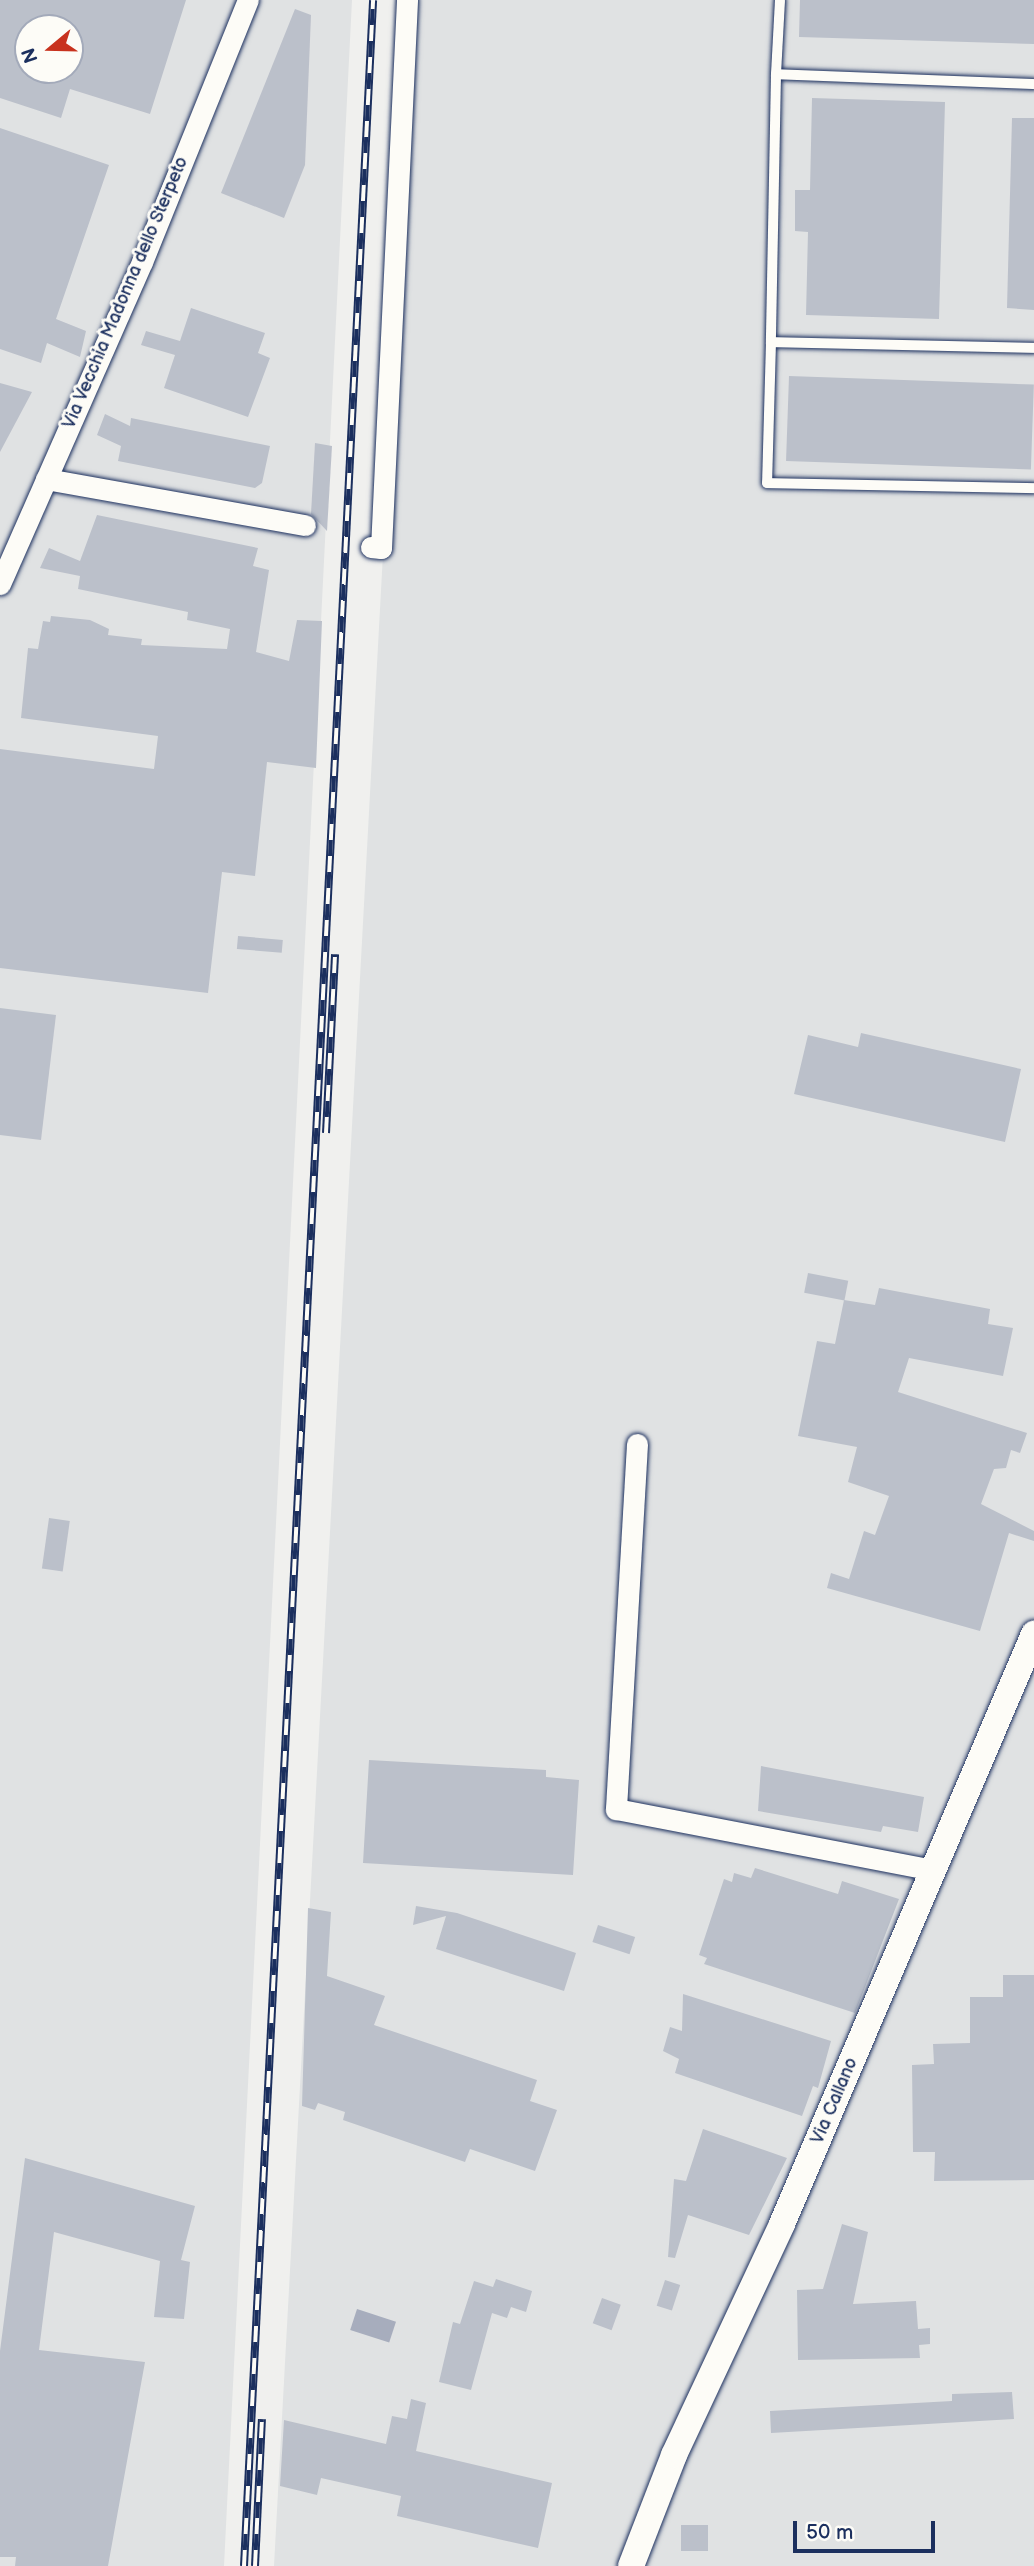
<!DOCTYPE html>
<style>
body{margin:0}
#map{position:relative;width:1034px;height:2566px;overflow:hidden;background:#f0f0ee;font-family:"Balsamiq Sans",sans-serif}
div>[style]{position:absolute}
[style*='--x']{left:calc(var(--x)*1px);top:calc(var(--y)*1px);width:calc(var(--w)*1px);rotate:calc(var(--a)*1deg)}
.built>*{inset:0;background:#e0e2e3}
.water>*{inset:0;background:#a7adbd;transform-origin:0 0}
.building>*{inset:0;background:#bbc0ca;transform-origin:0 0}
.roads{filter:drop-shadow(0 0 2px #1b2f5e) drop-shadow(0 0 2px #1b2f5e)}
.service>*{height:10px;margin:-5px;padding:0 5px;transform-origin:5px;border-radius:5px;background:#fdfcf7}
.minor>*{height:21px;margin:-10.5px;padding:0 10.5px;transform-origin:10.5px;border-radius:10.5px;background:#fdfcf7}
.tertiary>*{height:26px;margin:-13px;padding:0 13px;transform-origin:13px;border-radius:13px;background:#fdfcf7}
.rail>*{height:8px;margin-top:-4px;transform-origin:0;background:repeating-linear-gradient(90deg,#fdfcf7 0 16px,#1b2f5e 0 32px);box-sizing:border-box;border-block:2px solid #1b2f5e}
span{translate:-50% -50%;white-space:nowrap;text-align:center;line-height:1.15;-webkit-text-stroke:6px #fdfcf7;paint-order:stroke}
.street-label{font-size:18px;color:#1b2f5e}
.north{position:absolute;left:14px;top:14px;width:70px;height:70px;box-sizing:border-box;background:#fdfcf7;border:2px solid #a3aaba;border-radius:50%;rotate:251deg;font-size:19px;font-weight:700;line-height:28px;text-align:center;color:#1b2f5e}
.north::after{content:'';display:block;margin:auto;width:24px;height:32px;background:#c8321e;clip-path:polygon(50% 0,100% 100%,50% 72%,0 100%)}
.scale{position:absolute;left:793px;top:2521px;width:142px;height:32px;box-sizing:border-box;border:4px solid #1b2f5e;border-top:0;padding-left:9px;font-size:21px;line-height:24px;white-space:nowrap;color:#1b2f5e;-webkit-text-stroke:5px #fdfcf7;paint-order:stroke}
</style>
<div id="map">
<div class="built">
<i style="clip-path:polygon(evenodd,0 0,352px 0,224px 2566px,0 2566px,0 0,28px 28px,70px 28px,70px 70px,28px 70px,28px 28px)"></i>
<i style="clip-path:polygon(413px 0,1034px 0,1034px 2566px,274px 2566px)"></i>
</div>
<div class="water">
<i style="left:357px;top:2309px;width:41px;height:22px;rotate:18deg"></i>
</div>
<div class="building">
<i style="clip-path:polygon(evenodd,0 0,186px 0,150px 114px,70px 89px,61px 118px,0 98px,0 0,28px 28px,70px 28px,70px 70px,28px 70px,28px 28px)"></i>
<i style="clip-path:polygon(800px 0,1034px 0,1034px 44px,799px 37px)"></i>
<i style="clip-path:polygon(295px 9px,311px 15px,305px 165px,284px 218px,221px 193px)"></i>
<i style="clip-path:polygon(812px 98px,945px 102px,939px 319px,806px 315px,808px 232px,795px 231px,795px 190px,810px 190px)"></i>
<i style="clip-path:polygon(1012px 118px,1034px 118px,1034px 310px,1007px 308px)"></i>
<i style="clip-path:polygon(0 128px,109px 165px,56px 319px,86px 331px,80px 357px,47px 343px,41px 363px,0 349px)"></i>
<i style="clip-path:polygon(191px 308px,265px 333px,258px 353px,270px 358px,248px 417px,164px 388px,175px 355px,141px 345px,146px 331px,180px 341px)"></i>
<i style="left:789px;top:376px;width:245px;height:85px;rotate:2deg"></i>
<i style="clip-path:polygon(0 383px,32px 392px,0 452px)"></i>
<i style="clip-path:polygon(105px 414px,130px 426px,131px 418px,270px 446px,262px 483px,255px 488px,118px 461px,121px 446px,97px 435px)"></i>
<i style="clip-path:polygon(315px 443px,332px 446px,327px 531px,311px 514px)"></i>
<i style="clip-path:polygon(97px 515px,258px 548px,253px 566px,269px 570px,256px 652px,289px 661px,297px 620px,322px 621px,316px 768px,267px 762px,255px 876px,222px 872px,208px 993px,0 968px,0 749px,154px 769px,158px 736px,21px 718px,28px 648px,38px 649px,43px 621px,50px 622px,51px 616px,90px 620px,109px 629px,108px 635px,142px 639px,141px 645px,227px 649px,230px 629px,187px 620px,188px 612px,78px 589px,80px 576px,40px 568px,49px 548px,80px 561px)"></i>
<i style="left:238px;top:936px;width:45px;height:13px;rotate:5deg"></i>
<i style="clip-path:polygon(0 1008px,56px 1015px,41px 1140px,0 1135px)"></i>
<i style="clip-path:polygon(861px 1033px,1021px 1069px,1005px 1142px,794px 1094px,808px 1035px,858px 1047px)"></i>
<i style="left:808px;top:1273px;width:41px;height:20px;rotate:11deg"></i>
<i style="clip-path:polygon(879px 1288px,990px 1309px,988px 1324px,1013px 1328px,1003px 1376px,909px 1358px,898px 1392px,1027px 1433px,1020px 1453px,1011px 1450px,1006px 1468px,994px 1469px,981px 1504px,1034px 1531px,1034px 1541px,1009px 1533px,980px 1631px,827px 1588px,831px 1573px,849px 1579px,864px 1531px,875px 1535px,889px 1496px,848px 1482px,857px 1447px,798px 1436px,817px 1341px,835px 1344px,844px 1300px,875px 1305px)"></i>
<i style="left:49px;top:1518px;width:21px;height:51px;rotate:8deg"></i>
<i style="clip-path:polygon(369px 1760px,546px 1770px,546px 1777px,579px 1780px,573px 1875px,363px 1863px)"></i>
<i style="clip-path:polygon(761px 1766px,924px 1797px,918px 1832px,883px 1826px,881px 1832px,758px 1811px)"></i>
<i style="clip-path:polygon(755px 1868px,838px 1894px,842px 1881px,899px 1899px,855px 2013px,704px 1964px,707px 1958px,699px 1955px,724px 1879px,732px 1882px,734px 1873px,751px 1878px)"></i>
<i style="clip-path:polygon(416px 1906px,457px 1913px,576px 1953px,564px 1991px,436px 1949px,446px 1916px,413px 1925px)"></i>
<i style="clip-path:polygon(308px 1908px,331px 1912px,327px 1976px,385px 1996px,374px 2025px,537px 2080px,530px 2101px,557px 2110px,535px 2171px,470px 2149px,465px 2162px,343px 2120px,345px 2112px,318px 2103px,315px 2110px,302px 2106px)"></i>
<i style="left:598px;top:1925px;width:39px;height:18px;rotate:18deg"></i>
<i style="clip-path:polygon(1003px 1975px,1034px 1975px,1034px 2180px,934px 2181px,935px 2152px,913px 2152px,912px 2065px,934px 2064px,933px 2044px,970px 2043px,970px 1997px,1003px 1997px)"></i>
<i style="clip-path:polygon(683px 1994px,831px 2041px,818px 2088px,813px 2086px,802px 2116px,675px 2073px,679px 2059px,663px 2051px,670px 2027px,682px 2031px)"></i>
<i style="clip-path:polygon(703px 2129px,787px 2158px,749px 2235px,688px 2215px,675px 2258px,668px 2257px,674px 2179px,686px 2181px)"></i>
<i style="clip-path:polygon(25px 2158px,195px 2206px,181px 2260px,190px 2262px,184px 2319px,154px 2317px,160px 2261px,54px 2232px,39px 2350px,145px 2362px,108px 2566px,15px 2566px,16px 2557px,0 2557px,0 2351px)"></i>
<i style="clip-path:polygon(842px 2224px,868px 2232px,853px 2304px,916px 2301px,918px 2329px,930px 2328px,930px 2344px,919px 2345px,920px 2358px,798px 2360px,797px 2290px,823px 2289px)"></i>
<i style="clip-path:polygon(496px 2279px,532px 2291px,526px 2312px,511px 2307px,507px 2318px,492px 2313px,471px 2390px,439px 2382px,453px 2322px,460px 2324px,474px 2281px,493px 2287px)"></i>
<i style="left:665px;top:2280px;width:16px;height:27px;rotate:18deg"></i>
<i style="left:602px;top:2298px;width:20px;height:27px;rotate:20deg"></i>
<i style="clip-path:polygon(1012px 2392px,1014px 2419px,771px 2433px,770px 2411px,952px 2401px,952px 2394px)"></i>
<i style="clip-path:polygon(411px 2399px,426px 2403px,416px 2451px,552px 2483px,538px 2548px,397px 2516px,401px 2496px,321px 2478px,317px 2495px,280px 2486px,284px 2420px,386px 2444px,392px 2416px,407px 2419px)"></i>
<i style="left:708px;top:2525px;width:26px;height:27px;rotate:90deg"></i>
</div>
<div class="roads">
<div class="service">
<i style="--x:776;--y:74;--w:74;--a:-86.9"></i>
<i style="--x:1034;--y:84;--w:258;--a:-177.8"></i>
<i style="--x:776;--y:74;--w:268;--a:91.1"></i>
<i style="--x:771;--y:342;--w:263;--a:1.3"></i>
<i style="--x:771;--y:342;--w:141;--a:91.6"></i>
<i style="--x:767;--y:483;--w:267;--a:1.1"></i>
</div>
<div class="minor">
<i style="--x:46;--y:479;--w:263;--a:10.1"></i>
<i style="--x:371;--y:547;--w:10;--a:6"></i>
<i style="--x:381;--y:548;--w:549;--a:-87.28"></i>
<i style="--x:0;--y:584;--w:352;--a:-66.2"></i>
<i style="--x:142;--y:262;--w:283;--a:-68"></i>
<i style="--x:637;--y:1444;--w:366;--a:93.3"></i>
<i style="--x:616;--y:1809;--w:323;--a:10.9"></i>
</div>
<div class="tertiary">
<i style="--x:631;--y:2566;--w:119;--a:-68.8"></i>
<i style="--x:674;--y:2455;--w:255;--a:-64.9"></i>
<i style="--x:782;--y:2224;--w:642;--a:-66.87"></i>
</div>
</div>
<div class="rail">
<i style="--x:326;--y:1133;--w:179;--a:-87.1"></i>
<i style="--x:244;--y:2566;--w:2569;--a:-87.12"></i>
<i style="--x:255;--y:2566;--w:147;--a:-87.3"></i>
</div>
<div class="street-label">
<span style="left:126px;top:293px;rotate:-67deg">Via Vecchia Madonna dello Sterpeto</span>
<span style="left:835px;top:2101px;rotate:-67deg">Via Callano</span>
</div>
<div class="north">N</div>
<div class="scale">50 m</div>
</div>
